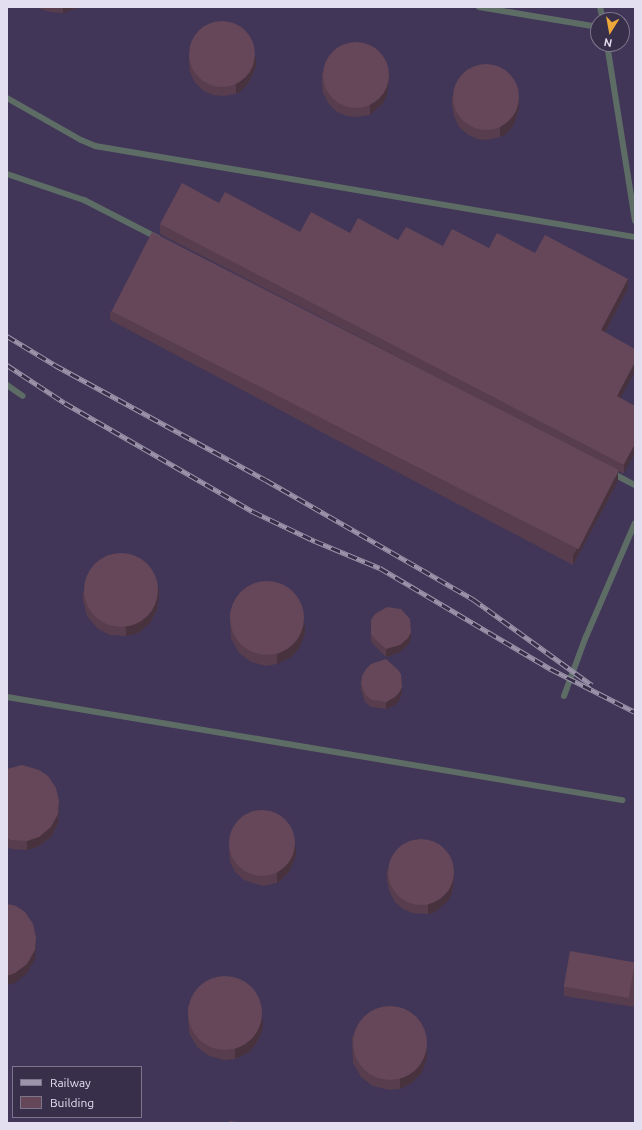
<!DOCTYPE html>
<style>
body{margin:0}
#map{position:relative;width:642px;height:1130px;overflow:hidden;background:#382f4a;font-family:Ubuntu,sans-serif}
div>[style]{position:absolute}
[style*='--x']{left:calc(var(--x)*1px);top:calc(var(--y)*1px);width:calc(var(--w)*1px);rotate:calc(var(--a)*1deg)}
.built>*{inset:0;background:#413657}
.service>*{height:6px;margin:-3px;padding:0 3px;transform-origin:3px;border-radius:3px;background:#5d6d65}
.rail>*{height:4.5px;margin-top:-2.25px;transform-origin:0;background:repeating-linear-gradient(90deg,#382f4a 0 9px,#9b94aa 0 18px);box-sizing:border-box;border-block:1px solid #9b94aa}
.wall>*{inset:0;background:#573d4d}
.shaded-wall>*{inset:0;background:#47323e}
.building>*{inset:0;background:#654759;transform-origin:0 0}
.round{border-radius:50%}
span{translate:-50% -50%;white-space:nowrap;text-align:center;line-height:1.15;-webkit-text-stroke:3px #382f4a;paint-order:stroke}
.frame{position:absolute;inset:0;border:8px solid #e3def0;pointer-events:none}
.legend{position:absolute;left:12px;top:1066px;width:130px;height:52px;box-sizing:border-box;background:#382f4a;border:1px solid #7c758c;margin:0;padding:5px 7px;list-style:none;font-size:12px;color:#e3def0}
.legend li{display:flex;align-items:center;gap:8px;height:20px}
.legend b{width:20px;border:1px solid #7c758c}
.north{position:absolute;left:590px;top:12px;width:40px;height:40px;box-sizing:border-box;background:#382f4a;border:1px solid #7c758c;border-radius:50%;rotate:191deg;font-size:11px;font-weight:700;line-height:16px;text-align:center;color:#e3def0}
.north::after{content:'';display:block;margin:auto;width:14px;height:18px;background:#eda83b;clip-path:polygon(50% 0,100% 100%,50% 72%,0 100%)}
</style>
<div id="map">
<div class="built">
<i style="clip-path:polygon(evenodd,7px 7px,635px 7px,635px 1123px,7px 1123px,7px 7px,598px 20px,622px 20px,622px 44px,598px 44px,598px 20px,7px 7px,13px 1067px,141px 1067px,141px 1117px,13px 1117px,13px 1067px)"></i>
</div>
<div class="service">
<i style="--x:479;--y:7;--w:121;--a:9.5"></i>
<i style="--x:600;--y:7;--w:13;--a:77"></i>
<i style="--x:607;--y:44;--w:179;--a:81"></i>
<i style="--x:7;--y:98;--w:85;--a:29.6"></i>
<i style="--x:81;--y:140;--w:15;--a:23"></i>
<i style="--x:95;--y:146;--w:548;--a:9.57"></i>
<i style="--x:7;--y:174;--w:81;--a:18.7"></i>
<i style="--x:84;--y:200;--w:83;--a:27.2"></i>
<i style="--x:7;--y:385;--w:19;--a:35"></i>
<i style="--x:612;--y:473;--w:26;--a:28"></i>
<i style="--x:564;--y:696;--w:61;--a:-69.8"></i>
<i style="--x:585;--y:639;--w:126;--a:-66.7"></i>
<i style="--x:7;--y:697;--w:624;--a:9.51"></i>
</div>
<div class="rail">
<i style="--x:7;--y:336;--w:56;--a:31.1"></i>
<i style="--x:55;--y:365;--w:240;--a:28.6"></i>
<i style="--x:266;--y:480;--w:239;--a:29.9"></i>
<i style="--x:473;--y:599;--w:147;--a:35.9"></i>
<i style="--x:7;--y:365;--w:69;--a:33.2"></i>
<i style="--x:65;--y:403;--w:218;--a:30"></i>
<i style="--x:254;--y:512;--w:68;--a:25.4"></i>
<i style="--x:315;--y:541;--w:70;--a:22.6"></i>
<i style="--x:380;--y:568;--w:199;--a:30.6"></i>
<i style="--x:551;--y:669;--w:94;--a:27.1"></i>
</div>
<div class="wall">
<i style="clip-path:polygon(37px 7px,80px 7px,63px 13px,51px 12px,41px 9px)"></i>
<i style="clip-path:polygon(189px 53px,256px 66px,249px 82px,242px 90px,236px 94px,223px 96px,213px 95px,204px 91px,195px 83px,190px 72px,189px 62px)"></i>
<i style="clip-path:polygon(322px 73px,389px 79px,387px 95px,383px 103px,370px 115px,356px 117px,347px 116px,337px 112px,329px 104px,323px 93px,322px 83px)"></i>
<i style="clip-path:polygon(452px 96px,519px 109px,513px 126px,506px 134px,500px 137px,486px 140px,477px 139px,467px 134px,459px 127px,454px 116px,452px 105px)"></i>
<i style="clip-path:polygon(219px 203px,300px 232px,350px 233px,443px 246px,489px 248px,628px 288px,605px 332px,620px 398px,635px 406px,624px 473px,622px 473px,160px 234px,160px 224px)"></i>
<i style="clip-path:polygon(110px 311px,618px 481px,573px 565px,110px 320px)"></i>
<i style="clip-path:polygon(83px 592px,159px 596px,157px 609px,150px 623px,138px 633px,126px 636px,110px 635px,98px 629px,87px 616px,83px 601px)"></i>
<i style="clip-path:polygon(230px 612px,305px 633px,299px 648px,291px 657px,277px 664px,266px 666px,251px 662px,239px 653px,231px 638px)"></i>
<i style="clip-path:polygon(371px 620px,411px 639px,408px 645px,400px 652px,386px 657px,375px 646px,371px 641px)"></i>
<i style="clip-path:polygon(361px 683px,402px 694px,399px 700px,395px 705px,386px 709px,371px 707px,365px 702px,361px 690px)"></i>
<i style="clip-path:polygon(7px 769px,59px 810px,58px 823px,51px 837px,39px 846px,27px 850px,11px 849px,7px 847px)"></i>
<i style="clip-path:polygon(229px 842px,296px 855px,289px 872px,282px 879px,277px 883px,263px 886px,244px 880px,235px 872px,230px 862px,229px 851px)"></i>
<i style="clip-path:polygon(387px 871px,454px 877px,452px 893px,448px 901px,435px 912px,428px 914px,412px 913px,403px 909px,394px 901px,389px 890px,387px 880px)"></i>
<i style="clip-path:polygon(635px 962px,635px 1007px,564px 996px,564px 986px)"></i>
<i style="clip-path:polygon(188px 1006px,263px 1028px,257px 1042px,249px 1052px,235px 1059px,224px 1060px,209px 1056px,197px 1047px,189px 1033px)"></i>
<i style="clip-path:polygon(352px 1036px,427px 1058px,422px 1072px,413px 1082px,400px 1089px,389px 1090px,373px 1086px,361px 1077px,353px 1063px)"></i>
</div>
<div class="shaded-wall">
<i style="clip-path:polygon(63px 7px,80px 7px,63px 13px)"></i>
<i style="clip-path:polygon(256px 56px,256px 66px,249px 82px,242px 90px,236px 94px,236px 84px)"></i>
<i style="clip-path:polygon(389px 70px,389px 79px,387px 95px,383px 103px,370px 115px,370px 105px)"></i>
<i style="clip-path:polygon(519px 100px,519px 109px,513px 126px,506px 134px,500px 137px,500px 128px)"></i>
<i style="clip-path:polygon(628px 279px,628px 288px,601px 340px,601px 330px)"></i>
<i style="clip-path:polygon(635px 362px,635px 371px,617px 405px,617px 396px)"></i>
<i style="clip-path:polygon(635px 444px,635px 453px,624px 473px,624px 464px)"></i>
<i style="clip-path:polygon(618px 472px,618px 481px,573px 565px,573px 556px)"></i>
<i style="clip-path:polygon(159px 587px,159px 596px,157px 609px,150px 623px,138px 633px,126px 636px,126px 627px)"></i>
<i style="clip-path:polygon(305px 624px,305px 633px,299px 648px,291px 657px,277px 664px,277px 655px)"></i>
<i style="clip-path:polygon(411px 632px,411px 639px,408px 645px,400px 652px,386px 657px,386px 649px)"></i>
<i style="clip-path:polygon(402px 687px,402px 694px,399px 700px,395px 705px,386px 709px,386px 702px)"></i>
<i style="clip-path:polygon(59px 801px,59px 810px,58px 823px,51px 837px,39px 846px,27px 850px,27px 841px)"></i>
<i style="clip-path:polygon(296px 846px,296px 855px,289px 872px,282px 879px,277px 883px,277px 874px)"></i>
<i style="clip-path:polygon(454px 868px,454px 877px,452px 893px,448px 901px,435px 912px,428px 914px,428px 905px)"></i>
<i style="clip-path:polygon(36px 937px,36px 946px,35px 959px,27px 973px,15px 983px,7px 985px,7px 976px)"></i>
<i style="clip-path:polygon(263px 1019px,263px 1028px,257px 1042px,249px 1052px,235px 1059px,235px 1050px)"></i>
<i style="clip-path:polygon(427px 1048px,427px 1058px,422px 1072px,413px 1082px,400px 1089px,400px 1079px)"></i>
</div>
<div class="building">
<i class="round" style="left:189px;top:21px;width:66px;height:66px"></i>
<i class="round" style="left:323px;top:42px;width:66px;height:66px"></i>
<i class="round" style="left:453px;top:64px;width:66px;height:66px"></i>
<i style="clip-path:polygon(182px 183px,219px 203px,225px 192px,300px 232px,311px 212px,350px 233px,358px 218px,398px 240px,406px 227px,443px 246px,452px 229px,489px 248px,497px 233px,535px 253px,545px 235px,628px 279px,601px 330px,635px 349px,635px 362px,617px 396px,635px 406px,635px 444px,624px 464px,622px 464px,160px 224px)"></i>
<i style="left:152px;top:232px;width:524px;height:89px;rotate:27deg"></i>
<i class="round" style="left:84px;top:553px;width:74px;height:74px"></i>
<i class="round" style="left:230px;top:581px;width:74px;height:74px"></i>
<i style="clip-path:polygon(387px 607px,401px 609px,410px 619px,411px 632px,408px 638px,400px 645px,386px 649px,375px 639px,371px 634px,371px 620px,375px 614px)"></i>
<i style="clip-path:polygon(386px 659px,398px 670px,401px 674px,402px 687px,399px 693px,395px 697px,386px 702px,371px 700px,365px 694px,361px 683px,362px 676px,366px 669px,371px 664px)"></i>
<i style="clip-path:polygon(22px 765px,39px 770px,48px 776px,56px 788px,59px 801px,58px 814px,51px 827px,39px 837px,27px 841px,11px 840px,7px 838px,7px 769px)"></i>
<i class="round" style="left:229px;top:810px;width:66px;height:66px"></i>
<i class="round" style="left:388px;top:839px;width:66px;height:66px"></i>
<i style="clip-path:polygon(7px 904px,16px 906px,25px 912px,33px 924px,36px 937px,35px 950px,27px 964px,15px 973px,7px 976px)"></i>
<i style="left:570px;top:951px;width:66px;height:36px;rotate:10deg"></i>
<i class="round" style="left:188px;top:976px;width:74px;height:74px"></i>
<i class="round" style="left:353px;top:1006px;width:74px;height:74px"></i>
<i style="clip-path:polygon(230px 1121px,238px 1122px,239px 1123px,228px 1123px)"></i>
</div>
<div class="frame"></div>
<ul class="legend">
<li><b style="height:5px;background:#9b94aa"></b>Railway</li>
<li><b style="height:11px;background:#654759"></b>Building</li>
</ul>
<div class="north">N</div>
</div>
